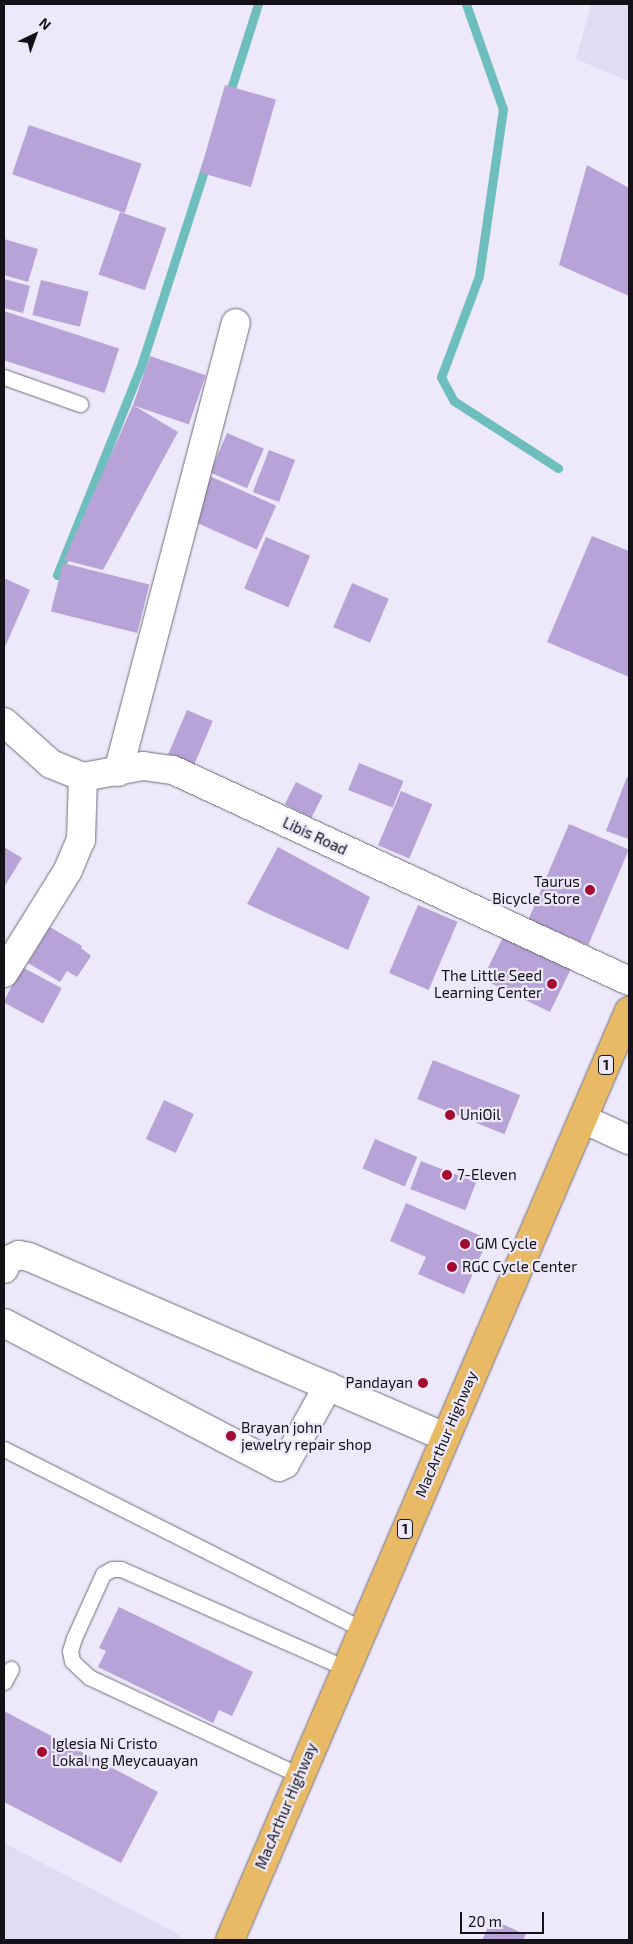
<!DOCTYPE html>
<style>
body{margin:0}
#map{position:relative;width:633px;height:1944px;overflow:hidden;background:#ede9fa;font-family:"Exo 2",sans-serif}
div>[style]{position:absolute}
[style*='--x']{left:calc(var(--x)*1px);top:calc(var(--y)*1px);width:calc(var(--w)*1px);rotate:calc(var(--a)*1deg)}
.built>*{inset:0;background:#e1dbf3}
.stream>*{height:9px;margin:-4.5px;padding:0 4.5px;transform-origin:4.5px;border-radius:4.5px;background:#6fbebe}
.building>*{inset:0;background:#b7a3d8;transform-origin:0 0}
.roads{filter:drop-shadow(0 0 1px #706c7a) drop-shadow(0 0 1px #706c7a)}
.lane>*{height:15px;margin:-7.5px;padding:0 7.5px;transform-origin:7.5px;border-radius:7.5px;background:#fff}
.street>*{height:28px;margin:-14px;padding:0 14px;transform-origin:14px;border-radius:14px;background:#fff}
.secondary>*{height:28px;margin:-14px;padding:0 14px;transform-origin:14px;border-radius:14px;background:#fff}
.highway>*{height:28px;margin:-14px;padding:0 14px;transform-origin:14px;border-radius:14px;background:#e9ba66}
.dots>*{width:14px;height:14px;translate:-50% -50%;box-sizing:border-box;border:2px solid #ede9fa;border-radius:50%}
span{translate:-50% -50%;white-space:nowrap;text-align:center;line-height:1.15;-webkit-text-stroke:4.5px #ede9fa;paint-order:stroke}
.shield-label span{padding:1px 4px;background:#ede9fa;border:1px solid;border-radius:4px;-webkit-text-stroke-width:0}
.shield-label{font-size:14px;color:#141218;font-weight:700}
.street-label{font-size:15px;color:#141218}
.poi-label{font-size:15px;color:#141218}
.right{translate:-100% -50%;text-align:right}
.left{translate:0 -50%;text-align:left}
.frame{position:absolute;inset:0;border:5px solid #141218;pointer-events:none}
.north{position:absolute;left:10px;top:10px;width:50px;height:50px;-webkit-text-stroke:4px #ede9fa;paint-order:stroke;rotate:42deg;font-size:14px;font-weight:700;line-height:20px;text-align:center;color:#141218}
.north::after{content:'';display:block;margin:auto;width:18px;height:22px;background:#141218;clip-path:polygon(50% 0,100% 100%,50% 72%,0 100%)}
.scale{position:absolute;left:460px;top:1912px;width:84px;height:22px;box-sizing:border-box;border:2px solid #141218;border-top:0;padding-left:6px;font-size:15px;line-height:18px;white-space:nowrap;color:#141218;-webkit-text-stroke:4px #ede9fa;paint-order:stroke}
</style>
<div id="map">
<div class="built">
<i style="clip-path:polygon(591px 4px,629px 4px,629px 81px,576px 59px)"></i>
<i style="clip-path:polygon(4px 1843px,178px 1934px,184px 1940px,4px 1940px)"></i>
</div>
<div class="stream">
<i style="--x:466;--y:4;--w:111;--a:70.6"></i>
<i style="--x:503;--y:109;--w:169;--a:98.2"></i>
<i style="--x:479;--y:276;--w:108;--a:110.6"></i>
<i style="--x:441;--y:377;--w:27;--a:62"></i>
<i style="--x:454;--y:401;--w:124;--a:32.8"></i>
<i style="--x:228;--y:98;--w:99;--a:-72.3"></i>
<i style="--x:57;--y:575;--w:222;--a:-68.1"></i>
<i style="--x:140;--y:369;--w:218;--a:-72.1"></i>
</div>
<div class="building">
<i style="left:225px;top:85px;width:53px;height:91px;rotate:16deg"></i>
<i style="left:29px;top:125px;width:119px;height:52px;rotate:19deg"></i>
<i style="clip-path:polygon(587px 165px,629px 188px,629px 296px,559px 265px)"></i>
<i style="left:120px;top:212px;width:49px;height:66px;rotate:19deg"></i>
<i style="clip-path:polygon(4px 239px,38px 249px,28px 282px,4px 275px)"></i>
<i style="clip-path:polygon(4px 279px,30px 286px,23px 313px,4px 308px)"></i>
<i style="left:41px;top:280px;width:49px;height:36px;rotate:14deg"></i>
<i style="left:4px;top:311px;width:121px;height:47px;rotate:18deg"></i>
<i style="left:150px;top:356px;width:59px;height:52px;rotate:19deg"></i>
<i style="clip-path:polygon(133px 405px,178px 432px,103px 570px,64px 560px)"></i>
<i style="left:227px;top:433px;width:40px;height:43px;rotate:23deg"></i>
<i style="left:269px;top:450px;width:28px;height:45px;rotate:21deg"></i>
<i style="left:205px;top:474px;width:78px;height:48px;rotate:24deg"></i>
<i style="clip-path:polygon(592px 536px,629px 551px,629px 677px,547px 642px)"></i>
<i style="left:266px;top:537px;width:48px;height:56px;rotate:23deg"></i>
<i style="left:63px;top:563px;width:89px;height:50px;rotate:14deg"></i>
<i style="clip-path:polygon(4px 578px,30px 590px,4px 649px)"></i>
<i style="left:352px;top:583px;width:40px;height:48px;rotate:23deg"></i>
<i style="left:187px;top:710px;width:28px;height:48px;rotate:23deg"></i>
<i style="left:359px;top:763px;width:48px;height:29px;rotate:22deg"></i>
<i style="clip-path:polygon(627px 777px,629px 778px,629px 839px,606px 831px)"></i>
<i style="left:296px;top:782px;width:30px;height:25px;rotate:27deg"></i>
<i style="left:401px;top:791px;width:34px;height:59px;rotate:23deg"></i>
<i style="left:569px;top:824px;width:65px;height:104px;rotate:23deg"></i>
<i style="clip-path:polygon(4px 847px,22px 858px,4px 887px)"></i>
<i style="clip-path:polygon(278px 847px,370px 897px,348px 950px,247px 904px)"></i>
<i style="left:418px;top:905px;width:43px;height:74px;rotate:23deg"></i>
<i style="clip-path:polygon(50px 927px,82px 946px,81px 948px,91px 956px,77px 977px,67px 971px,60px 982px,28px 963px)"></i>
<i style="left:504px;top:935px;width:75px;height:49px;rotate:26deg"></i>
<i style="left:22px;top:967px;width:45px;height:40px;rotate:28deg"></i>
<i style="left:433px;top:1060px;width:94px;height:42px;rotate:22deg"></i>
<i style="left:164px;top:1100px;width:33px;height:43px;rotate:25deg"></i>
<i style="left:375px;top:1139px;width:46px;height:32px;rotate:23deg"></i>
<i style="left:421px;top:1161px;width:59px;height:30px;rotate:21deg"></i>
<i style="clip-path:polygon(406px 1203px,488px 1239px,464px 1294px,418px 1274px,426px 1257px,390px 1241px)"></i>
<i style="clip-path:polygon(119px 1607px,253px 1672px,232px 1716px,219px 1710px,213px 1723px,98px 1667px,106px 1651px,99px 1648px)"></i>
<i style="clip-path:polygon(4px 1711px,158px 1792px,121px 1863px,4px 1802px)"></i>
<i style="clip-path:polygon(492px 1919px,526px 1935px,523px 1940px,482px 1940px)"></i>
</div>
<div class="roads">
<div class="lane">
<i style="--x:4;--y:377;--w:81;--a:19.6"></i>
<i style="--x:4;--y:1449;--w:401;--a:26.7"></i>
<i style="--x:4;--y:1682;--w:15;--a:-62"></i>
<i style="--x:299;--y:1775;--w:232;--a:-155"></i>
<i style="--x:89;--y:1677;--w:23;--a:-137"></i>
<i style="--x:72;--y:1661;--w:10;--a:-101"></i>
<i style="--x:70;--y:1651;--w:14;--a:-73"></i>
<i style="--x:74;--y:1638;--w:70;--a:-65.6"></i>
<i style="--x:103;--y:1574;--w:10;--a:-29"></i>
<i style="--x:112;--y:1569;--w:9;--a:0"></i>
<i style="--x:121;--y:1569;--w:245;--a:23.8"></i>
</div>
<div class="street">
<i style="--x:4;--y:722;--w:63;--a:41.8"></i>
<i style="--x:51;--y:764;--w:35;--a:22"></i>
<i style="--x:83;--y:777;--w:61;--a:-10.4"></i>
<i style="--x:143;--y:766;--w:30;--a:8"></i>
<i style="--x:173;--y:770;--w:502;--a:24.83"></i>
<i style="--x:118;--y:772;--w:464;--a:-75.3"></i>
<i style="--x:4;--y:973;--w:121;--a:-58.1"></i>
<i style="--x:68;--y:870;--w:33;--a:-67"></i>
<i style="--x:81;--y:840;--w:63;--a:-88.2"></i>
<i style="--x:4;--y:1269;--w:10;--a:-66"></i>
<i style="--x:8;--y:1260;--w:12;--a:-24"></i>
<i style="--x:19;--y:1255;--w:10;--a:11"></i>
<i style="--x:29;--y:1257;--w:452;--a:23.4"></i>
<i style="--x:4;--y:1323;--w:310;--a:27.6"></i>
<i style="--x:279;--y:1467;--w:7;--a:-27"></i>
<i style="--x:285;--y:1464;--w:89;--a:-61.1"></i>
</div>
<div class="secondary">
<i style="--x:583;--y:1119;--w:51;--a:24.5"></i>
</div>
<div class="highway">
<i style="--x:230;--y:1940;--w:1011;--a:-66.76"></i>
</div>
</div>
<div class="dots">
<i style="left:590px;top:890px;background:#a50a33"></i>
<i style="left:552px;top:984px;background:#a50a33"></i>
<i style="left:450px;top:1115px;background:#a50a33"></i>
<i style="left:447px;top:1175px;background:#a50a33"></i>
<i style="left:465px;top:1244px;background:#a50a33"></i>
<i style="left:452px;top:1267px;background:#a50a33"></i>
<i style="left:423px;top:1383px;background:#a50a33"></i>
<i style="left:231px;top:1436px;background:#a50a33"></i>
<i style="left:42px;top:1752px;background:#a50a33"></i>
</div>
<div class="shield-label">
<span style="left:606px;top:1065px">1</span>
<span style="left:405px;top:1529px">1</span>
</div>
<div class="street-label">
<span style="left:315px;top:836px;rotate:25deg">Libis Road</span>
<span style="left:446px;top:1434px;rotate:-67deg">MacArthur Highway</span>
<span style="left:286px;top:1806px;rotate:-67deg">MacArthur Highway</span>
</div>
<div class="poi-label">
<span class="right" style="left:580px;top:890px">Taurus<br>Bicycle Store</span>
<span class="right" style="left:542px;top:984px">The Little Seed<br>Learning Center</span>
<span class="left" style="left:460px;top:1115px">UniOil</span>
<span class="left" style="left:457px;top:1175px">7-Eleven</span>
<span class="left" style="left:475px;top:1244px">GM Cycle</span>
<span class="left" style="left:462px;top:1267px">RGC Cycle Center</span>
<span class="right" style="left:413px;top:1383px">Pandayan</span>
<span class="left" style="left:241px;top:1436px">Brayan john<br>jewelry repair shop</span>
<span class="left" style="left:52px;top:1752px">Iglesia Ni Cristo<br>Lokal ng Meycauayan</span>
</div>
<div class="frame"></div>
<div class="north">N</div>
<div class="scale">20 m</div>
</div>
